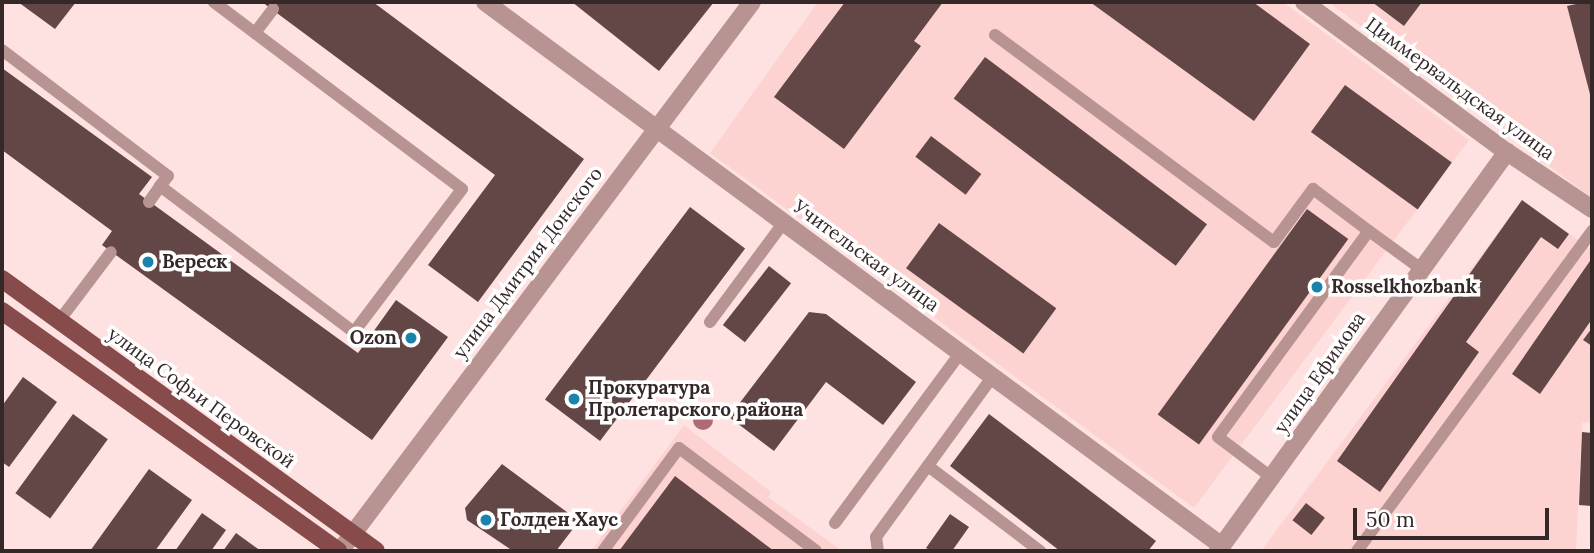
<!DOCTYPE html>
<meta charset="utf-8">
<style>
body{margin:0}
#map{position:relative;width:1594px;height:553px;overflow:hidden;background:#fee2e1;font-family:Lora,serif}
div>[style]{position:absolute}
[style*='--x']{left:calc(var(--x)*1px);top:calc(var(--y)*1px);width:calc(var(--w)*1px);rotate:calc(var(--a)*1deg)}
.built>*{inset:0;background:#fdd3d1}
.building>*{inset:0;background:#624746;transform-origin:0 0}
.service>*{height:12px;margin:-6px;padding:0 6px;transform-origin:6px;border-radius:6px;background:#b79392}
.minor>*{height:18px;margin:-9px;padding:0 9px;transform-origin:9px;border-radius:9px;background:#b79392}
.primary>*{height:18px;margin:-9px;padding:0 9px;transform-origin:9px;border-radius:9px;background:#884b4b}
.trees>*{width:20px;height:20px;margin:-10px;border-radius:50%;background:#ad6c74}
.dots>*{width:19px;height:19px;translate:-50% -50%;box-sizing:border-box;border:4px solid #fff;border-radius:50%}
span{translate:-50% -50%;white-space:nowrap;text-align:center;line-height:1.15;-webkit-text-stroke:7px #fff;paint-order:stroke}
.street-label{font-size:19px;color:#352828}
.poi-label{font-size:19px;color:#352828;font-weight:700}
.left{translate:0 -50%;text-align:left}
.right{translate:-100% -50%;text-align:right}
.frame{position:absolute;inset:0;border:4px solid #352828;pointer-events:none}
.scale{position:absolute;left:1353px;top:508px;width:196px;height:32px;box-sizing:border-box;border:4px solid #352828;border-top:0;padding-left:9px;font-size:21px;line-height:24px;white-space:nowrap;color:#352828;-webkit-text-stroke:5px #fff;paint-order:stroke}
</style>
<div id="map">
<div class="built">
<i style="clip-path:polygon(818px 2px,1283px 2px,1469px 140px,1194px 508px,710px 153px)"></i>
<i style="clip-path:polygon(1328px 2px,1592px 2px,1592px 198px)"></i>
<i style="clip-path:polygon(1522px 200px,1592px 250px,1592px 422px,1582px 423px,1576px 551px,1261px 551px)"></i>
<i style="clip-path:polygon(684px 425px,771px 492px,768px 497px,842px 551px,591px 551px)"></i>
</div>
<div class="building">
<i style="clip-path:polygon(18px 2px,76px 2px,55px 29px)"></i>
<i style="clip-path:polygon(262px 2px,373px 2px,584px 159px,478px 302px,428px 265px,495px 175px)"></i>
<i style="clip-path:polygon(572px 2px,714px 2px,659px 71px)"></i>
<i style="clip-path:polygon(845px 2px,943px 2px,914px 41px,921px 46px,844px 149px,774px 97px)"></i>
<i style="clip-path:polygon(1090px 2px,1253px 2px,1310px 44px,1254px 121px)"></i>
<i style="clip-path:polygon(1372px 2px,1422px 2px,1404px 26px)"></i>
<i style="clip-path:polygon(1585px 2px,1592px 2px,1591px 98px,1567px 6px)"></i>
<i style="left:985px;top:57px;width:278px;height:52px;rotate:37deg"></i>
<i style="clip-path:polygon(2px 68px,152px 177px,139px 194px,358px 353px,396px 300px,448px 337px,372px 440px,102px 245px,112px 231px,2px 150px)"></i>
<i style="left:1345px;top:85px;width:132px;height:58px;rotate:36deg"></i>
<i style="left:931px;top:136px;width:63px;height:26px;rotate:37deg"></i>
<i style="clip-path:polygon(1522px 200px,1569px 234px,1558px 249px,1541px 237px,1466px 342px,1479px 352px,1380px 492px,1337px 461px)"></i>
<i style="left:690px;top:207px;width:69px;height:241px;rotate:37deg"></i>
<i style="left:1307px;top:209px;width:51px;height:254px;rotate:36deg"></i>
<i style="left:939px;top:223px;width:145px;height:56px;rotate:36deg"></i>
<i style="clip-path:polygon(1592px 258px,1592px 319px,1540px 394px,1512px 374px)"></i>
<i style="left:769px;top:266px;width:28px;height:75px;rotate:38deg"></i>
<i style="clip-path:polygon(809px 312px,826px 314px,916px 382px,883px 425px,826px 382px,774px 451px,729px 417px)"></i>
<i style="clip-path:polygon(1592px 328px,1592px 346px,1583px 340px)"></i>
<i style="clip-path:polygon(23px 377px,57px 402px,9px 467px,2px 462px,2px 406px)"></i>
<i style="left:73px;top:414px;width:43px;height:98px;rotate:36deg"></i>
<i style="clip-path:polygon(989px 414px,1156px 541px,1148px 551px,1060px 551px,950px 466px)"></i>
<i style="clip-path:polygon(1582px 432px,1592px 433px,1592px 506px,1579px 505px)"></i>
<i style="clip-path:polygon(502px 464px,579px 521px,556px 551px,513px 551px,467px 520px,465px 508px)"></i>
<i style="clip-path:polygon(149px 469px,192px 500px,155px 551px,90px 551px)"></i>
<i style="clip-path:polygon(675px 476px,774px 551px,619px 551px)"></i>
<i style="left:1306px;top:503px;width:24px;height:22px;rotate:38deg"></i>
<i style="clip-path:polygon(202px 513px,226px 530px,211px 551px,175px 551px)"></i>
<i style="clip-path:polygon(950px 514px,969px 527px,952px 551px,931px 551px,926px 548px)"></i>
<i style="clip-path:polygon(236px 533px,261px 551px,223px 551px)"></i>
</div>
<div class="service">
<i style="--x:255;--y:33;--w:30;--a:-53"></i>
<i style="--x:995;--y:35;--w:347;--a:36.6"></i>
<i style="--x:1274;--y:242;--w:66;--a:-53.7"></i>
<i style="--x:1313;--y:189;--w:70;--a:36.9"></i>
<i style="--x:2;--y:50;--w:208;--a:37.2"></i>
<i style="--x:168;--y:176;--w:13;--a:129"></i>
<i style="--x:160;--y:186;--w:243;--a:37"></i>
<i style="--x:354;--y:332;--w:179;--a:-52.9"></i>
<i style="--x:462;--y:189;--w:311;--a:-143"></i>
<i style="--x:149;--y:202;--w:19;--a:-55"></i>
<i style="--x:59;--y:321;--w:86;--a:-53"></i>
<i style="--x:710;--y:322;--w:124;--a:-53.5"></i>
<i style="--x:928;--y:466;--w:141;--a:37.2"></i>
<i style="--x:1271;--y:477;--w:66;--a:-143"></i>
<i style="--x:1218;--y:437;--w:255;--a:-53.8"></i>
<i style="--x:1369;--y:231;--w:63;--a:36"></i>
<i style="--x:835;--y:523;--w:212;--a:-53.6"></i>
<i style="--x:603;--y:551;--w:128;--a:-53.6"></i>
<i style="--x:679;--y:448;--w:171;--a:36.9"></i>
<i style="--x:878;--y:551;--w:14;--a:-98"></i>
<i style="--x:876;--y:537;--w:199;--a:-54"></i>
<i style="--x:1357;--y:551;--w:397;--a:-53.7"></i>
</div>
<div class="minor">
<i style="--x:485;--y:2;--w:916;--a:36.43"></i>
<i style="--x:1304;--y:2;--w:252;--a:36.5"></i>
<i style="--x:1507;--y:152;--w:102;--a:33.8"></i>
<i style="--x:340;--y:551;--w:686;--a:-53.11"></i>
<i style="--x:1218;--y:551;--w:493;--a:-54.1"></i>
</div>
<div class="primary">
<i style="--x:2;--y:279;--w:462;--a:36"></i>
<i style="--x:2;--y:311;--w:413;--a:35.5"></i>
</div>
<div class="trees">
<i style="left:703px;top:420px"></i>
</div>
<div class="dots">
<i style="left:148px;top:262px;background:#1983ab"></i>
<i style="left:1317px;top:287px;background:#1983ab"></i>
<i style="left:411px;top:338px;background:#1983ab"></i>
<i style="left:574px;top:399px;background:#1983ab"></i>
<i style="left:486px;top:520px;background:#1983ab"></i>
</div>
<div class="street-label">
<span style="left:1460px;top:89px;rotate:36deg">Циммервальдская улица</span>
<span style="left:866px;top:256px;rotate:36deg">Учительская улица</span>
<span style="left:528px;top:263px;rotate:-53deg">улица Дмитрия Донского</span>
<span style="left:1320px;top:373px;rotate:-55deg">улица Ефимова</span>
<span style="left:201px;top:398px;rotate:36deg">улица Софьи Перовской</span>
</div>
<div class="poi-label">
<span class="left" style="left:162px;top:262px">Вереск</span>
<span class="left" style="left:1331px;top:287px">Rosselkhozbank</span>
<span class="right" style="left:397px;top:338px">Ozon</span>
<span class="left" style="left:588px;top:399px">Прокуратура<br>Пролетарского района</span>
<span class="left" style="left:500px;top:520px">Голден Хаус</span>
</div>
<div class="frame"></div>
<div class="scale">50 m</div>
</div>
